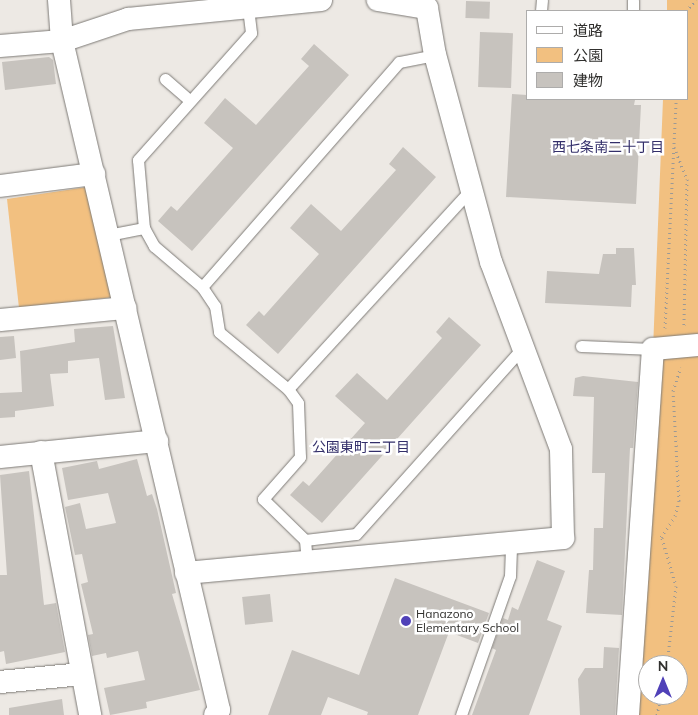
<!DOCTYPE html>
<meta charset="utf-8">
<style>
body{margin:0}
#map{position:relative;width:698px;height:715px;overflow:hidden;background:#ede9e4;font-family:Mulish,"Noto Sans JP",sans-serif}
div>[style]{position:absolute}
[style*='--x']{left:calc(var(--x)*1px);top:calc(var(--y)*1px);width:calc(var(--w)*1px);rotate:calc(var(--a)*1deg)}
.green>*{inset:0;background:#f2c080}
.building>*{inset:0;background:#c7c3be;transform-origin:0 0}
.path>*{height:3px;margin-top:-1.5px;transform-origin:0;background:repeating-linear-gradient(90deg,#9c9995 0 1px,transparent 0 5px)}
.roads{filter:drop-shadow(0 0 1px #7d7a76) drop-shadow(0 0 1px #7d7a76)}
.service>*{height:11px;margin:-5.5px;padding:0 5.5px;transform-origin:5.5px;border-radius:5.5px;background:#fff}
.minor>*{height:22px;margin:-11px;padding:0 11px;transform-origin:11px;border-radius:11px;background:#fff}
.dots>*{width:14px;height:14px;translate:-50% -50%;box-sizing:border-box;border:2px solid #fff;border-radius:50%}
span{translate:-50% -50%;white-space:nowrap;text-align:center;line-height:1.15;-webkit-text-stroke:5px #fff;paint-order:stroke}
.poi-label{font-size:12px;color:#31302e}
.left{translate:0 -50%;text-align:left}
.neighbourhood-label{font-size:14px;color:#332f6a}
.legend{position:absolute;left:526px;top:10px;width:162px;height:90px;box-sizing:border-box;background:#fff;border:1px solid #adacab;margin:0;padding:6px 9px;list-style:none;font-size:15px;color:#31302e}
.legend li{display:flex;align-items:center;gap:10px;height:25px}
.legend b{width:25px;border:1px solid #adacab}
.north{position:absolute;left:638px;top:655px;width:50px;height:50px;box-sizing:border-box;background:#fff;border:1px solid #adacab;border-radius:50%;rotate:0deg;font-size:14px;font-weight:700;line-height:20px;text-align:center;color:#31302e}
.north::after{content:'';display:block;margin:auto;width:18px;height:22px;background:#5041b8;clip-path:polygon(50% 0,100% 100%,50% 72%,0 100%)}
</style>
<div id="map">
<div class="green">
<i style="clip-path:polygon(evenodd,667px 0,698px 0,698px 715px,628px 715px,653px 349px,663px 99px,687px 99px,687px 11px,667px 11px,667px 0,648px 665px,678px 665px,678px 695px,648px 695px,648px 665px)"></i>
<i style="clip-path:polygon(87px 187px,114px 297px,19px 308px,7px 199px)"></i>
</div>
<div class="building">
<i style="left:466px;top:1px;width:24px;height:17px;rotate:2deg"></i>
<i style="left:480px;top:32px;width:33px;height:55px;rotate:2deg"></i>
<i style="clip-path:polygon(314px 44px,349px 75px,192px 251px,158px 221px,171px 206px,177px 211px,233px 148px,204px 123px,225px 98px,256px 125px,309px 66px,301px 59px)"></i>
<i style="clip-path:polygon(49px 57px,53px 60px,56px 84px,5px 90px,2px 62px)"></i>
<i style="clip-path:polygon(512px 94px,527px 95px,527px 99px,635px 100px,634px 105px,641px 105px,636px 204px,506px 197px)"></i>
<i style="clip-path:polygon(403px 147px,436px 177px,278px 354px,246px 325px,259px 311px,264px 316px,319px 254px,290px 228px,311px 204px,341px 231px,396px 170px,389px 164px)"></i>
<i style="clip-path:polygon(616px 248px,634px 248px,636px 285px,632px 285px,631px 307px,545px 303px,547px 271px,599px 274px,603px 254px,616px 254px)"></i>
<i style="clip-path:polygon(449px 317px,481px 345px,322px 523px,290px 495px,303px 481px,309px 486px,365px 423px,335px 396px,357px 373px,387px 400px,442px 338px,436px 332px)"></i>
<i style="clip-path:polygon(113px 326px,125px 398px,105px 400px,99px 358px,68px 361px,68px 373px,50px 374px,54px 406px,15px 411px,15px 417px,0 418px,0 393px,22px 392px,20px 351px,75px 342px,74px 329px)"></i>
<i style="clip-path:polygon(14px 336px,16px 358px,0 360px,0 337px)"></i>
<i style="clip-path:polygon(583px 376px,638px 382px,633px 448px,630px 448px,622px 615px,586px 613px,589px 570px,593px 570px,594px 528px,603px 528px,605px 473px,592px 473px,594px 397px,573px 396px,575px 378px)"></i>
<i style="clip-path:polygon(137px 459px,147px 496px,152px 494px,157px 509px,176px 593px,172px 594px,200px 690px,146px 702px,147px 708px,110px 715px,104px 688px,145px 680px,138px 651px,107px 658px,106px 653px,92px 656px,88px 635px,93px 634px,81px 584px,88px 582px,82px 554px,75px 555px,65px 507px,80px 503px,86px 529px,116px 523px,108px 493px,68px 500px,62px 468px,97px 461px,99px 469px)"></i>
<i style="clip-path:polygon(29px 471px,44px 605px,56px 603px,65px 652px,6px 664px,4px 651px,0 652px,0 575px,7px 575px,0 475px)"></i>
<i style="clip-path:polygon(537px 560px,565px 571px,547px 620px,562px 626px,529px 715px,472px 715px,496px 650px,492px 648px,503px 618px,508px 620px,512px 607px,518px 610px)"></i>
<i style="clip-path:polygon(395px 578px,489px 613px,478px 643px,449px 632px,418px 715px,367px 715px,368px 712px,328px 697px,321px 715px,268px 715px,292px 650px,359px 675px)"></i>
<i style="left:270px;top:594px;width:28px;height:28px;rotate:84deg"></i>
<i style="clip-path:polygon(604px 647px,619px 648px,615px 715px,580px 715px,578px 679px,585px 668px,603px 668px)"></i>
<i style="clip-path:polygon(62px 699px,64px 715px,9px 715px,9px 708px)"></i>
</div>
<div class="path">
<i style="--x:686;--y:11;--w:15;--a:-48"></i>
<i style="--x:674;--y:147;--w:35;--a:68"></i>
<i style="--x:687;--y:179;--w:147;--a:91.2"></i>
<i style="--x:665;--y:328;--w:229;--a:-87.2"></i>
<i style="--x:661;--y:537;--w:25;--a:-56"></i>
<i style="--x:675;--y:516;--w:16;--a:-75"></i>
<i style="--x:679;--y:501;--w:110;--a:-93.1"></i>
<i style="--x:673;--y:391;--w:25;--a:-72"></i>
<i style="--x:662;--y:538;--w:50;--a:73.7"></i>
<i style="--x:676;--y:586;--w:80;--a:96.5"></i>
<i style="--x:657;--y:715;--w:20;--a:-79"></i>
</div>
<div class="roads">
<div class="service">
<i style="--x:248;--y:8;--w:25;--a:83"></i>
<i style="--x:251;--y:33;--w:170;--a:131.7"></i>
<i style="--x:138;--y:160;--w:68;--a:85"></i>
<i style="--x:144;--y:228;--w:21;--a:61"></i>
<i style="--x:154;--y:246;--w:63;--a:40.5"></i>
<i style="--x:202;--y:287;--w:23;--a:56"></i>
<i style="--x:215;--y:306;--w:26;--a:81"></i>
<i style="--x:219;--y:332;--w:89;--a:39.6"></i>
<i style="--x:288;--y:389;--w:17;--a:54"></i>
<i style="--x:298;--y:403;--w:54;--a:87.9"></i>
<i style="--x:300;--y:457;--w:56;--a:131.4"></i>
<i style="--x:263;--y:499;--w:59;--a:44.3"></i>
<i style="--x:305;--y:540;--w:24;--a:85"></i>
<i style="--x:541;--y:11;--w:11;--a:-85"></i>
<i style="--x:633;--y:11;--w:11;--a:-90"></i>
<i style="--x:165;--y:79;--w:33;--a:41"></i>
<i style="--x:108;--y:235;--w:37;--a:-11"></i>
<i style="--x:202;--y:287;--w:299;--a:-48.8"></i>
<i style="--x:399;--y:62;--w:37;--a:-11"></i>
<i style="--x:581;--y:346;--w:72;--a:2.4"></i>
<i style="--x:288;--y:389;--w:271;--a:-47.5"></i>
<i style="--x:305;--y:540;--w:51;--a:-6.7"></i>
<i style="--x:356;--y:534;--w:251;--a:-48.2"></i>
<i style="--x:461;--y:715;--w:147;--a:-70.6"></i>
<i style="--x:510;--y:576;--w:32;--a:-88"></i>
</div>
<div class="minor">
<i style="--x:59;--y:0;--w:41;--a:85.8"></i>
<i style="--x:62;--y:41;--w:687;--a:76.79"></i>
<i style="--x:219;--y:710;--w:6;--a:129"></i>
<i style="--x:0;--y:46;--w:62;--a:-4.6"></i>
<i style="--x:62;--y:41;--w:70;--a:-18.4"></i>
<i style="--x:128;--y:19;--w:194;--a:-5.6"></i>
<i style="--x:0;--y:186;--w:95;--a:-7.3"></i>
<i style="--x:0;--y:320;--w:126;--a:-5.5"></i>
<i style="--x:41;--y:452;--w:268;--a:79.4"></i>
<i style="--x:0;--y:457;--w:158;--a:-5.8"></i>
<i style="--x:186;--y:573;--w:379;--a:-5.3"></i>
<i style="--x:563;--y:538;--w:89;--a:-91.3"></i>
<i style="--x:561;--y:449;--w:200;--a:-110.5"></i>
<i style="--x:491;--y:262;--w:214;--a:-105.1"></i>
<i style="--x:435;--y:55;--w:48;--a:-99.7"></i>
<i style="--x:427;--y:8;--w:50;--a:-170.7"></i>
<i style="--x:0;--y:682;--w:81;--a:-5.6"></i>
<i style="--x:628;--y:715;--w:367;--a:-86.1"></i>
<i style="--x:653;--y:349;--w:45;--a:-5.1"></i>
</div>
</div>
<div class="dots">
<i style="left:406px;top:621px;background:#5041b8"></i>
</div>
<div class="poi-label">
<span class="left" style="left:416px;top:621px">Hanazono<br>Elementary School</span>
</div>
<div class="neighbourhood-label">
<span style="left:608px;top:147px">西七条南二十丁目</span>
<span style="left:361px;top:447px">公園東町二丁目</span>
</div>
<ul class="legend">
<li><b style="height:6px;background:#fff"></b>道路</li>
<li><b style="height:14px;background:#f2c080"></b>公園</li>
<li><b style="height:14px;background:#c7c3be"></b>建物</li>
</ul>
<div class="north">N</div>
</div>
